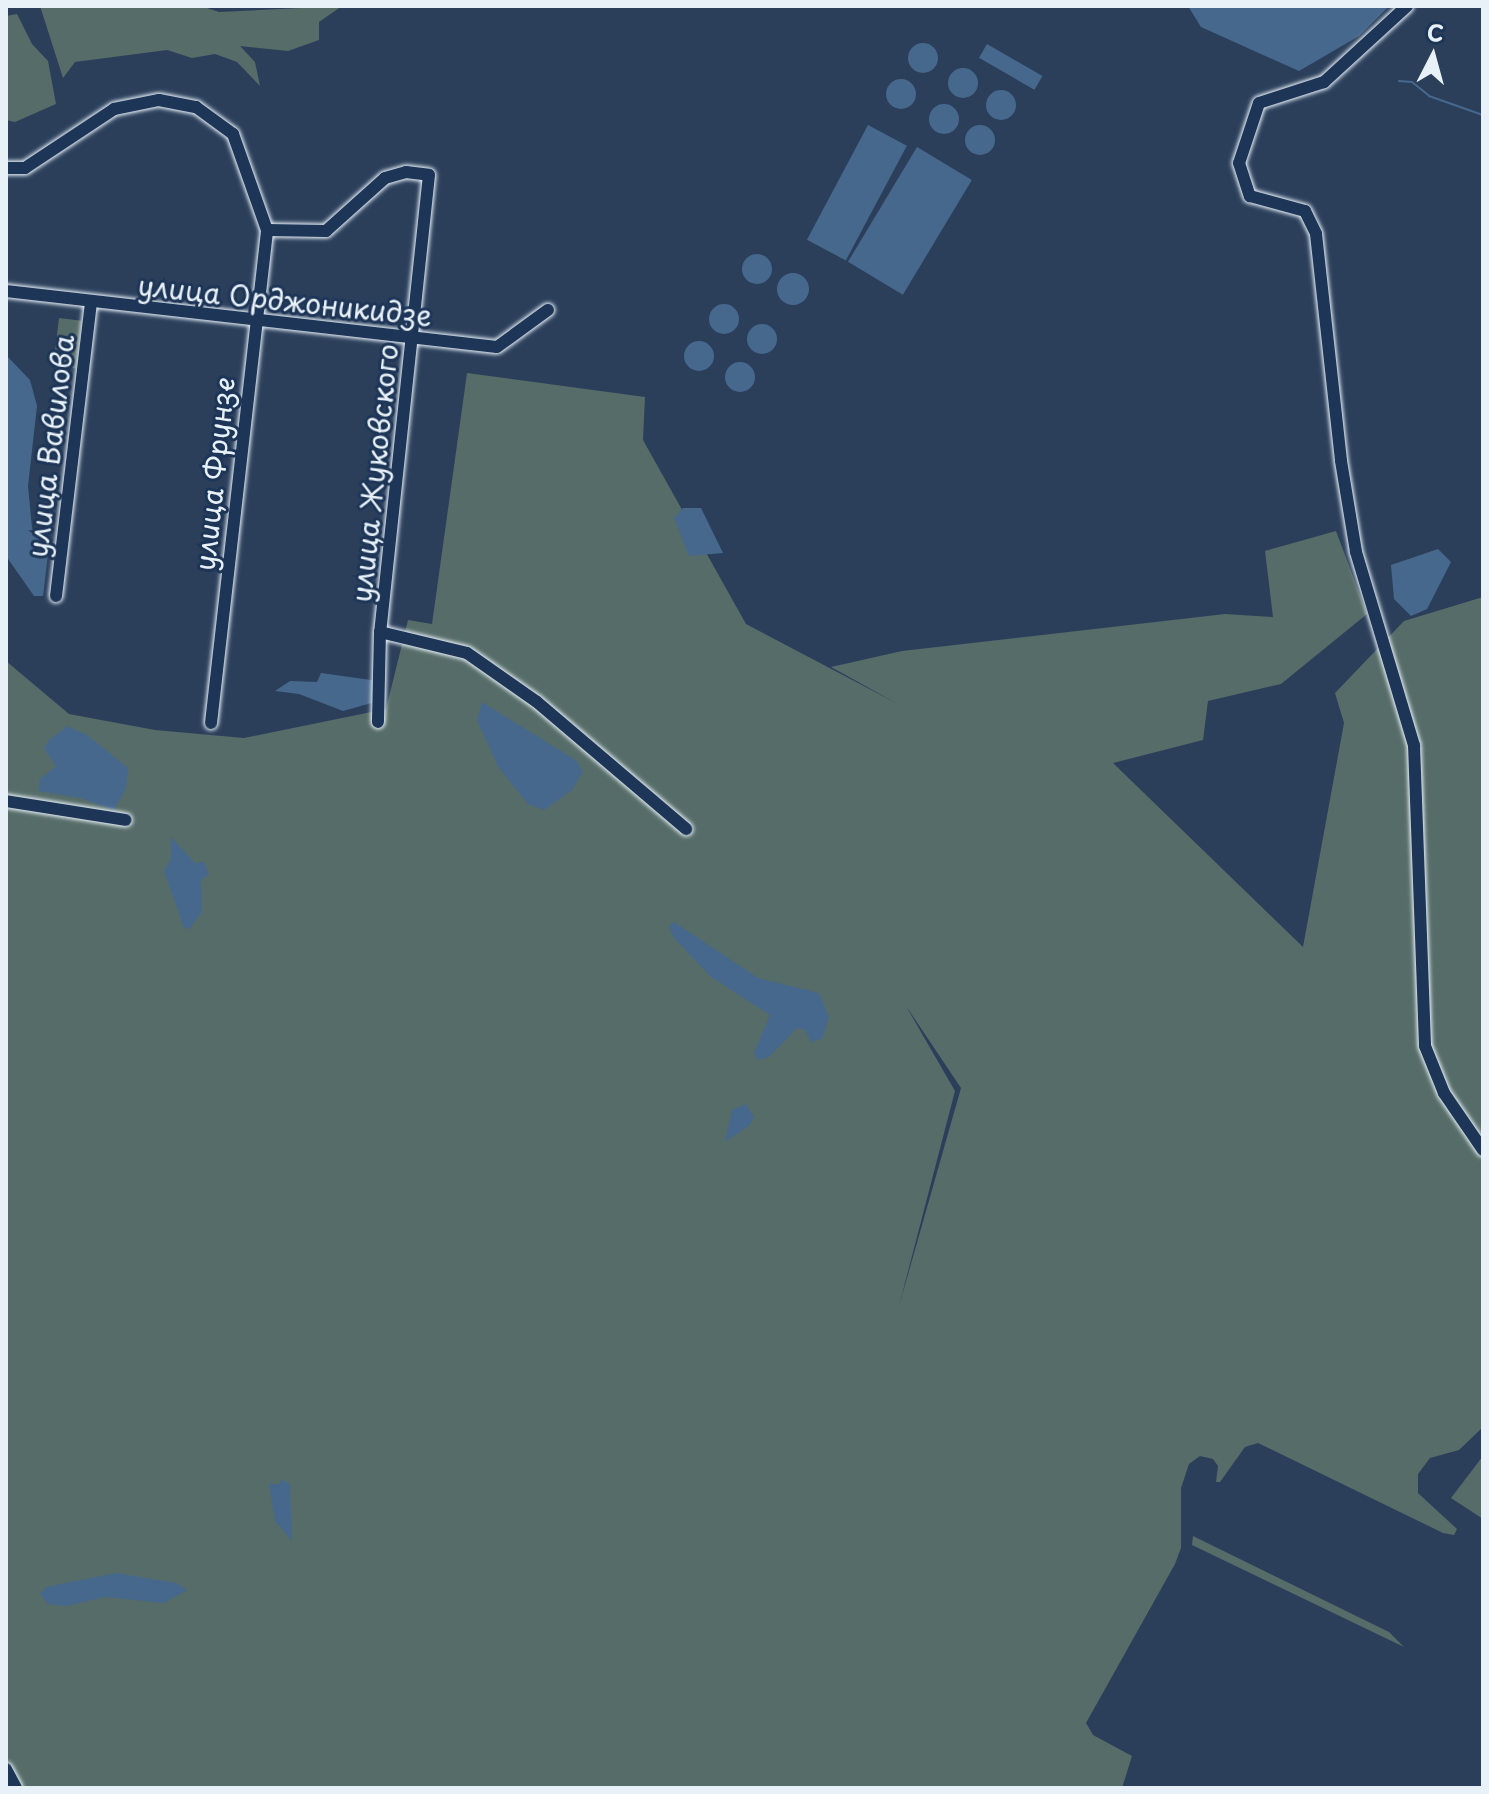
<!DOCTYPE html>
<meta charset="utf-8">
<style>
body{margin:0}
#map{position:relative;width:1489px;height:1794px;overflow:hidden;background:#2b3f5b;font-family:"Playpen Sans",sans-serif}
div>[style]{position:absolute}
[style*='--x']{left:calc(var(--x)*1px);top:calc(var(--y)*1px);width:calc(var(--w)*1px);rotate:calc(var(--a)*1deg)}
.green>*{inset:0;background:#556c68;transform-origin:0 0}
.water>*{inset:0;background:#47688d;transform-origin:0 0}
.round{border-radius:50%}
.stream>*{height:2px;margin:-1px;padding:0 1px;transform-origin:1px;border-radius:1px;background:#47688d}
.roads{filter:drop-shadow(0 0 2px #e8f1f8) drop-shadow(0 0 2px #e8f1f8)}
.minor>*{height:12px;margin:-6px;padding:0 6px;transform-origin:6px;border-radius:6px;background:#1d3557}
span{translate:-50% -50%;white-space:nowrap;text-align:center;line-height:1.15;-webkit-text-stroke:6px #1d3557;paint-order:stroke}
.street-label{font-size:28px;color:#e8f1f8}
.frame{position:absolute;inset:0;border:8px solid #e8f1f8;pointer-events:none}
.north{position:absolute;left:1393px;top:16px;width:80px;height:80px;-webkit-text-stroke:6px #1d3557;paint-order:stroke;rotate:6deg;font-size:22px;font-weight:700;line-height:32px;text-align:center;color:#e8f1f8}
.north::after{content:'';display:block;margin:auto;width:28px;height:36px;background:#e8f1f8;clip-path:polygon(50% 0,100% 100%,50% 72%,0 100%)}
</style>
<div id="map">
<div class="green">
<i style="clip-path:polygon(40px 6px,201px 6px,219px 12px,342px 6px,319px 22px,319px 40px,288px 51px,240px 46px,255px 62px,260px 86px,237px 62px,215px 54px,192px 58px,167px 50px,75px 62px,63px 78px)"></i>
<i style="clip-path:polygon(17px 14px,32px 44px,48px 61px,56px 104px,15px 122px,6px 120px,6px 16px)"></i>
<i style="left:59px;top:318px;width:23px;height:48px;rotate:7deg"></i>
<i style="clip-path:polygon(evenodd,467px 373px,645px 397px,643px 440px,746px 624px,898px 704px,831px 667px,902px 651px,1225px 614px,1273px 617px,1265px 551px,1336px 531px,1367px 614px,1281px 684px,1208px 701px,1203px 740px,1113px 763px,1303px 947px,1344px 723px,1335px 693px,1404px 621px,1483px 597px,1483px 1427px,1459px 1450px,1430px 1458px,1418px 1474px,1418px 1493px,1457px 1529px,1454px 1535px,1443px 1533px,1258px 1443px,1245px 1447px,1220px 1482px,1216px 1482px,1218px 1466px,1213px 1459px,1200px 1456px,1189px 1464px,1181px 1488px,1181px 1548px,1175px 1564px,1086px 1723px,1093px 1735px,1132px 1756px,1122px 1788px,6px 1788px,6px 661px,69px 714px,155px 730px,244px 738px,386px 709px,408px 620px,432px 624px,467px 373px,906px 1006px,961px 1088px,899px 1306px,955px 1091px,906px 1006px)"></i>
<i style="clip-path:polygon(1483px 1456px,1483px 1519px,1451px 1498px)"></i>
<i style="clip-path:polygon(1193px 1536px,1389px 1632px,1404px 1647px,1192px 1545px)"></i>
</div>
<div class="water">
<i style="clip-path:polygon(1188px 6px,1389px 6px,1359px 36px,1299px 71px,1201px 27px)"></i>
<i class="round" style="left:908px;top:43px;width:30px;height:30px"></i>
<i style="left:987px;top:44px;width:64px;height:16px;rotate:30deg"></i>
<i class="round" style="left:948px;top:68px;width:30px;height:30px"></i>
<i class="round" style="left:886px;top:79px;width:30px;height:30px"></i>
<i class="round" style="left:986px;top:90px;width:30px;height:30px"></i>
<i class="round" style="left:929px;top:104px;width:30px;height:30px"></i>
<i class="round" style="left:965px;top:125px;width:30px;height:30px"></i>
<i style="left:868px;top:125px;width:44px;height:130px;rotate:28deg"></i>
<i style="left:917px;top:147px;width:64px;height:134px;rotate:31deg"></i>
<i class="round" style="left:742px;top:254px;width:30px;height:30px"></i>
<i class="round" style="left:777px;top:273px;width:32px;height:32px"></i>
<i class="round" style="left:709px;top:304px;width:30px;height:30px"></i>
<i class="round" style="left:747px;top:324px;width:30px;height:30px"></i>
<i class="round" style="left:684px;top:341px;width:30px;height:30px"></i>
<i style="clip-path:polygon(6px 355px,30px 380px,37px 406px,28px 486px,32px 528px,48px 554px,43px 596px,34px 596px,6px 556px)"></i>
<i class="round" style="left:725px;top:362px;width:30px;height:30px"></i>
<i style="clip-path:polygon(683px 508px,701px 508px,723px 553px,689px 556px,674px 518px)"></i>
<i style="clip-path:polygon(1438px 549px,1451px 562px,1427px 609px,1411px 616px,1394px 599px,1391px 565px)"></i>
<i style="clip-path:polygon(321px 673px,378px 681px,375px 702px,343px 711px,299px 694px,275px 691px,290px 681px,317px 682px)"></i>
<i style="clip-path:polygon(482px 702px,577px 761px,583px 772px,572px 790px,544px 810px,528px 804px,498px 767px,477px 720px)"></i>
<i style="clip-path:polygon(67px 726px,87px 735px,128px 768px,126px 788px,114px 810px,80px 798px,38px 791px,40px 779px,56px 766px,44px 749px,48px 741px)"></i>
<i style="clip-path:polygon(171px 837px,195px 863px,204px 862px,209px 874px,201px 880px,202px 912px,189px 929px,184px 928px,164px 871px,171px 859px)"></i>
<i style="clip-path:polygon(674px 922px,758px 978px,819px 993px,829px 1017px,822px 1039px,811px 1042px,805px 1030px,797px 1028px,769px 1057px,758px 1060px,754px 1053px,770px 1015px,711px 977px,674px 938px,669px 927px)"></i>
<i style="clip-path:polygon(746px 1104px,754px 1117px,750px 1125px,725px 1142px,732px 1110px)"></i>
<i style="clip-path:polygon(281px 1479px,290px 1484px,292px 1541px,275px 1521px,269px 1484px,280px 1484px)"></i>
<i style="clip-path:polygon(116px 1573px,176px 1583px,187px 1590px,164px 1603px,104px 1597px,67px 1606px,48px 1604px,40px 1594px,46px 1587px)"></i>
</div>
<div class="stream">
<i style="--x:242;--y:6;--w:37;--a:0"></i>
<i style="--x:1399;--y:81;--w:13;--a:4"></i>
<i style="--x:1412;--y:82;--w:22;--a:39"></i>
<i style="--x:1429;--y:96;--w:57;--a:19.4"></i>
</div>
<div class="roads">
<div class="minor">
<i style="--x:1407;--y:6;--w:113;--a:137.5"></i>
<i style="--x:1324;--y:82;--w:68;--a:162.1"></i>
<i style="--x:1259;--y:103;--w:63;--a:108.4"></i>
<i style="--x:1239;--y:163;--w:35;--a:72"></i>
<i style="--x:1250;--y:196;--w:57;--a:15.3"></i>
<i style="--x:1305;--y:211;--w:25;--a:64"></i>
<i style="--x:1316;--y:234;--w:228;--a:83.7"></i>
<i style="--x:1341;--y:461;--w:92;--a:80.6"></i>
<i style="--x:1356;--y:552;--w:202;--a:73.3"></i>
<i style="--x:1414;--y:745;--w:301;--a:87.9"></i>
<i style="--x:1425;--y:1046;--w:51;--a:68"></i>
<i style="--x:1444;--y:1093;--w:69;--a:55.6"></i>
<i style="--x:6;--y:168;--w:19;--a:0"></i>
<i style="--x:25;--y:168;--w:107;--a:-33.5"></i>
<i style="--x:114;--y:109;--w:46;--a:-11.3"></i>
<i style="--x:159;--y:100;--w:38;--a:11"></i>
<i style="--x:196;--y:107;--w:46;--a:36.1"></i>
<i style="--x:233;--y:134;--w:102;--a:70.5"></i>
<i style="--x:267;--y:230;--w:59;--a:1"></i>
<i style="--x:326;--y:231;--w:79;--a:-41.9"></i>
<i style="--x:385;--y:178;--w:22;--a:-16"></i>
<i style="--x:406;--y:172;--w:23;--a:7"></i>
<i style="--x:429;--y:175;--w:460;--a:96.1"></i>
<i style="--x:380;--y:632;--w:90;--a:91.3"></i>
<i style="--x:6;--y:291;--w:494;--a:6.5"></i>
<i style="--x:497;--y:347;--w:63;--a:-36"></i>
<i style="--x:56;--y:596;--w:296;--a:-83.2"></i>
<i style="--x:380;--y:632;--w:89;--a:13.6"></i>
<i style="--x:467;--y:653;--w:85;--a:35"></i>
<i style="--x:537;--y:702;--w:196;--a:40.4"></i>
<i style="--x:211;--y:723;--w:496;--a:-83.5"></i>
<i style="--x:6;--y:801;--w:121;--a:9"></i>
<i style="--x:6;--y:1769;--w:21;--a:62"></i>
</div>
</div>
<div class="street-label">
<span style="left:285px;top:300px;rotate:6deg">улица Орджоникидзе</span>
<span style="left:50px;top:446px;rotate:-83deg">улица Вавилова</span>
<span style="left:374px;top:473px;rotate:-84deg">улица Жуковского</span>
<span style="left:214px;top:474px;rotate:-84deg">улица Фрунзе</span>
</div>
<div class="frame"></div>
<div class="north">С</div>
</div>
